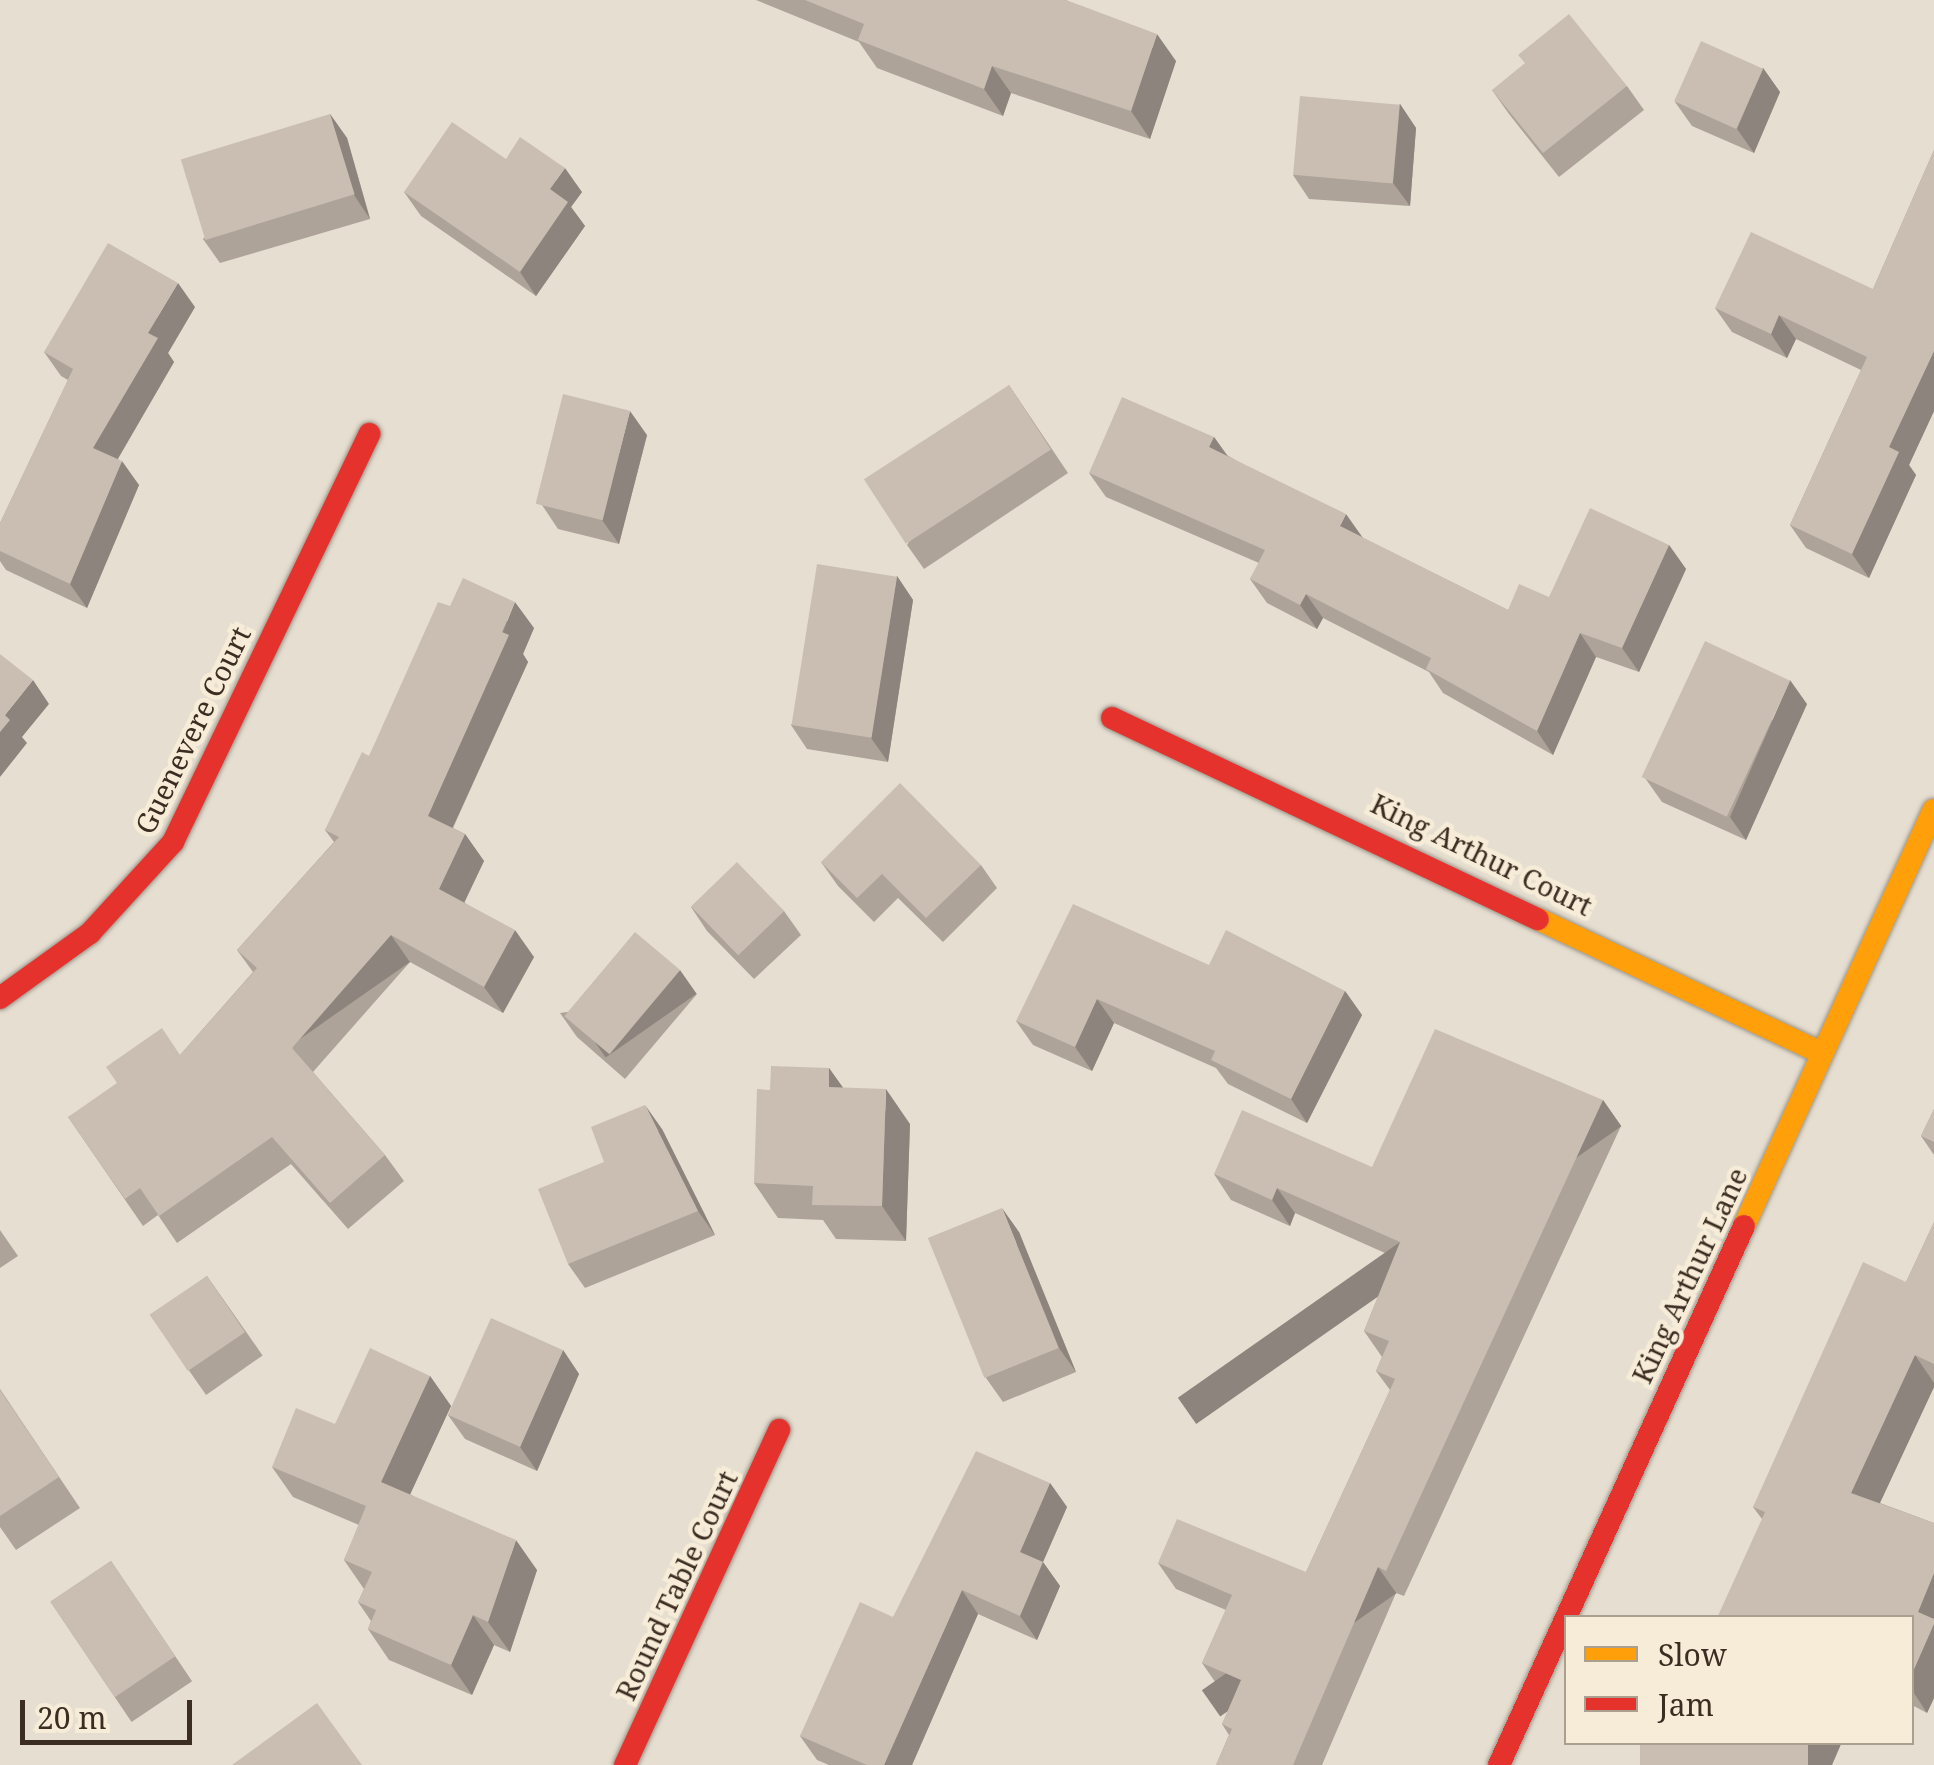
<!DOCTYPE html>
<style>
body{margin:0}
#map{position:relative;width:1934px;height:1765px;overflow:hidden;background:#e6dfd1;font-family:"Noto Serif",serif}
div>[style]{position:absolute}
[style*='--x']{left:calc(var(--x)*1px);top:calc(var(--y)*1px);width:calc(var(--w)*1px);rotate:calc(var(--a)*1deg)}
.roads{filter:drop-shadow(0 0 2px #9b948a) drop-shadow(0 0 2px #9b948a)}
.slow>*{height:22px;margin:-11px;padding:0 11px;transform-origin:11px;border-radius:11px;background:#ff9f0a}
.jam>*{height:22px;margin:-11px;padding:0 11px;transform-origin:11px;border-radius:11px;background:#e5322d}
.wall>*{inset:0;background:#aea399;transform-origin:0 0}
.shaded-wall>*{inset:0;background:#8d857d;transform-origin:0 0}
.building>*{inset:0;background:#cabeb2;transform-origin:0 0}
span{translate:-50% -50%;white-space:nowrap;text-align:center;line-height:1.15;-webkit-text-stroke:9px #f6ecd8;paint-order:stroke}
.street-label{font-size:28px;color:#3b2d21}
.legend{position:absolute;left:1564px;top:1615px;width:350px;height:130px;box-sizing:border-box;background:#f6ecd8;border:2px solid #aba08f;margin:0;padding:12px 18px;list-style:none;font-size:30px;color:#3b2d21}
.legend li{display:flex;align-items:center;gap:20px;height:50px}
.legend b{width:50px;border:2px solid #aba08f}
.scale{position:absolute;left:20px;top:1700px;width:172px;height:45px;box-sizing:border-box;border:5px solid #3b2d21;border-top:0;padding-left:12px;font-size:30px;line-height:35px;white-space:nowrap;color:#3b2d21;-webkit-text-stroke:8px #f6ecd8;paint-order:stroke}
</style>
<div id="map">
<div class="roads">
<div class="slow">
<i style="--x:1538;--y:919;--w:313;--a:25.3"></i>
<i style="--x:1744;--y:1226;--w:457;--a:-65.5"></i>
</div>
<div class="jam">
<i style="--x:1112;--y:718;--w:471;--a:25.3"></i>
<i style="--x:0;--y:998;--w:111;--a:-35.8"></i>
<i style="--x:90;--y:933;--w:123;--a:-47.6"></i>
<i style="--x:173;--y:842;--w:453;--a:-64.3"></i>
<i style="--x:625;--y:1765;--w:369;--a:-65.3"></i>
<i style="--x:1499;--y:1765;--w:592;--a:-65.56"></i>
</div>
</div>
<div class="wall">
<i style="clip-path:polygon(756px 0,1066px 0,1176px 61px,1150px 139px,1011px 93px,1003px 116px,877px 68px,859px 42px)"></i>
<i style="clip-path:polygon(1763px 68px,1780px 92px,1754px 153px,1692px 126px,1675px 102px)"></i>
<i style="clip-path:polygon(1627px 86px,1644px 110px,1559px 177px,1509px 114px,1492px 90px)"></i>
<i style="clip-path:polygon(1400px 104px,1416px 128px,1410px 206px,1309px 199px,1293px 175px)"></i>
<i style="clip-path:polygon(330px 114px,347px 138px,370px 219px,220px 263px,203px 239px)"></i>
<i style="clip-path:polygon(1934px 150px,1934px 411px,1909px 465px,1916px 475px,1869px 578px,1806px 548px,1790px 525px,1861px 370px,1796px 339px,1787px 358px,1732px 332px,1715px 308px,1873px 289px)"></i>
<i style="clip-path:polygon(506px 159px,582px 192px,571px 207px,585px 226px,536px 296px,421px 216px,404px 192px)"></i>
<i style="clip-path:polygon(195px 307px,168px 353px,174px 362px,118px 459px,139px 485px,87px 608px,6px 570px,0 561px,0 523px,68px 380px,61px 376px,44px 352px)"></i>
<i style="clip-path:polygon(1009px 385px,1068px 473px,924px 569px,907px 545px)"></i>
<i style="clip-path:polygon(647px 435px,619px 544px,558px 529px,542px 505px)"></i>
<i style="clip-path:polygon(1214px 437px,1227px 455px,1363px 538px,1508px 610px,1549px 597px,1669px 545px,1686px 569px,1639px 672px,1596px 657px,1553px 755px,1443px 693px,1429px 672px,1323px 618px,1317px 629px,1267px 603px,1250px 579px,1259px 563px,1106px 497px,1089px 473px)"></i>
<i style="clip-path:polygon(897px 576px,913px 600px,888px 762px,807px 749px,791px 725px)"></i>
<i style="clip-path:polygon(450px 606px,534px 628px,523px 654px,528px 662px,453px 828px,465px 834px,484px 861px,464px 902px,534px 957px,503px 1013px,410px 962px,313px 1072px,385px 1155px,404px 1181px,348px 1229px,291px 1164px,177px 1243px,158px 1215px,143px 1226px,68px 1117px,180px 1055px,253px 972px,237px 950px,334px 842px,325px 830px,369px 756px)"></i>
<i style="clip-path:polygon(1807px 704px,1746px 840px,1662px 802px,1645px 778px)"></i>
<i style="clip-path:polygon(821px 862px,981px 865px,997px 888px,943px 942px,898px 898px,874px 922px,838px 886px)"></i>
<i style="clip-path:polygon(691px 907px,784px 911px,801px 935px,754px 979px,707px 931px)"></i>
<i style="clip-path:polygon(1209px 965px,1345px 991px,1362px 1015px,1307px 1123px,1228px 1084px,1216px 1068px,1114px 1023px,1092px 1071px,1033px 1045px,1016px 1021px)"></i>
<i style="clip-path:polygon(697px 994px,625px 1079px,577px 1037px,560px 1013px)"></i>
<i style="clip-path:polygon(829px 1068px,843px 1088px,910px 1124px,906px 1241px,836px 1239px,823px 1220px,778px 1218px,754px 1183px,770px 1090px)"></i>
<i style="clip-path:polygon(1603px 1100px,1621px 1126px,1404px 1596px,1396px 1593px,1322px 1765px,1216px 1765px,1229px 1735px,1222px 1724px,1235px 1695px,1220px 1689px,1202px 1663px,1226px 1610px,1176px 1589px,1158px 1563px,1306px 1572px,1390px 1390px,1376px 1371px,1382px 1357px,1364px 1331px,1394px 1257px,1295px 1213px,1290px 1226px,1231px 1200px,1214px 1174px,1372px 1167px)"></i>
<i style="clip-path:polygon(1934px 1109px,1934px 1155px,1921px 1136px)"></i>
<i style="clip-path:polygon(662px 1129px,715px 1235px,585px 1288px,568px 1264px,604px 1162px)"></i>
<i style="clip-path:polygon(1934px 1222px,1934px 1387px,1880px 1503px,1934px 1523px,1934px 1698px,1927px 1713px,1912px 1705px,1912px 1618px,1762px 1519px,1753px 1507px,1906px 1282px)"></i>
<i style="clip-path:polygon(0 1230px,18px 1256px,0 1268px)"></i>
<i style="clip-path:polygon(1019px 1232px,1076px 1372px,1003px 1402px,986px 1378px)"></i>
<i style="left:207px;top:1276px;width:97px;height:69px;rotate:55deg"></i>
<i style="clip-path:polygon(563px 1350px,579px 1374px,537px 1471px,465px 1439px,448px 1415px)"></i>
<i style="clip-path:polygon(430px 1376px,451px 1406px,410px 1494px,537px 1570px,510px 1652px,494px 1645px,472px 1695px,389px 1660px,368px 1629px,371px 1621px,358px 1602px,364px 1589px,344px 1560px,359px 1525px,293px 1497px,272px 1467px,335px 1424px)"></i>
<i style="clip-path:polygon(0 1389px,80px 1508px,16px 1550px,0 1527px)"></i>
<i style="clip-path:polygon(1050px 1483px,1067px 1507px,1043px 1562px,1060px 1586px,1037px 1640px,978px 1614px,912px 1765px,829px 1765px,817px 1760px,800px 1736px,893px 1617px)"></i>
<i style="left:111px;top:1561px;width:145px;height:73px;rotate:56deg"></i>
</div>
<div class="shaded-wall">
<i style="clip-path:polygon(1157px 34px,1176px 61px,1150px 139px,1131px 111px)"></i>
<i style="clip-path:polygon(992px 66px,1011px 93px,1003px 116px,984px 89px)"></i>
<i style="clip-path:polygon(1763px 68px,1780px 92px,1754px 153px,1737px 129px)"></i>
<i style="clip-path:polygon(1400px 104px,1416px 128px,1410px 206px,1393px 183px)"></i>
<i style="clip-path:polygon(330px 114px,347px 138px,370px 219px,354px 195px)"></i>
<i style="clip-path:polygon(565px 168px,582px 192px,571px 207px,585px 226px,536px 296px,520px 272px,550px 189px)"></i>
<i style="clip-path:polygon(178px 283px,195px 307px,168px 353px,174px 362px,110px 472px,93px 448px,148px 333px)"></i>
<i style="clip-path:polygon(1779px 315px,1796px 339px,1787px 358px,1771px 334px)"></i>
<i style="clip-path:polygon(1934px 351px,1934px 411px,1909px 465px,1916px 475px,1869px 578px,1852px 554px,1889px 447px)"></i>
<i style="clip-path:polygon(630px 411px,647px 435px,619px 544px,602px 520px)"></i>
<i style="clip-path:polygon(1214px 437px,1231px 461px,1209px 447px)"></i>
<i style="clip-path:polygon(122px 461px,139px 485px,87px 608px,70px 584px)"></i>
<i style="clip-path:polygon(1346px 514px,1363px 538px,1340px 526px)"></i>
<i style="clip-path:polygon(1669px 545px,1686px 569px,1639px 672px,1622px 648px)"></i>
<i style="clip-path:polygon(897px 576px,913px 600px,888px 762px,871px 738px)"></i>
<i style="clip-path:polygon(1306px 594px,1323px 618px,1317px 629px,1300px 605px)"></i>
<i style="clip-path:polygon(515px 602px,534px 628px,523px 654px,528px 662px,446px 842px,428px 816px)"></i>
<i style="clip-path:polygon(1580px 633px,1596px 657px,1553px 755px,1537px 731px)"></i>
<i style="clip-path:polygon(33px 680px,49px 704px,22px 737px,27px 743px,0 777px,0 732px,5px 715px)"></i>
<i style="clip-path:polygon(1790px 680px,1807px 704px,1746px 840px,1730px 817px)"></i>
<i style="clip-path:polygon(465px 834px,484px 861px,458px 916px,439px 889px)"></i>
<i style="clip-path:polygon(515px 930px,534px 957px,503px 1013px,484px 987px)"></i>
<i style="left:391px;top:935px;width:33px;height:150px;rotate:55deg"></i>
<i style="left:680px;top:970px;width:29px;height:111px;rotate:55deg"></i>
<i style="clip-path:polygon(1345px 991px,1362px 1015px,1307px 1123px,1291px 1099px)"></i>
<i style="clip-path:polygon(1097px 999px,1114px 1023px,1092px 1071px,1075px 1047px)"></i>
<i style="clip-path:polygon(829px 1068px,854px 1103px,829px 1087px)"></i>
<i style="clip-path:polygon(886px 1089px,910px 1124px,906px 1241px,882px 1206px)"></i>
<i style="left:1603px;top:1100px;width:32px;height:519px;rotate:55deg"></i>
<i style="clip-path:polygon(645px 1105px,662px 1129px,715px 1235px,698px 1211px)"></i>
<i style="clip-path:polygon(1277px 1188px,1295px 1213px,1290px 1226px,1272px 1200px)"></i>
<i style="clip-path:polygon(1002px 1208px,1019px 1232px,1076px 1372px,1059px 1348px)"></i>
<i style="clip-path:polygon(563px 1350px,579px 1374px,537px 1471px,520px 1447px)"></i>
<i style="clip-path:polygon(1915px 1355px,1934px 1383px,1934px 1387px,1871px 1522px,1851px 1493px)"></i>
<i style="clip-path:polygon(430px 1376px,451px 1406px,402px 1512px,381px 1482px)"></i>
<i style="clip-path:polygon(1050px 1483px,1067px 1507px,1043px 1562px,1060px 1586px,1037px 1640px,1020px 1616px,1020px 1552px)"></i>
<i style="clip-path:polygon(516px 1540px,537px 1570px,510px 1652px,488px 1622px)"></i>
<i style="left:1378px;top:1567px;width:32px;height:215px;rotate:55deg"></i>
<i style="clip-path:polygon(1934px 1573px,1934px 1698px,1927px 1713px,1912px 1690px,1912px 1674px,1918px 1612px)"></i>
<i style="clip-path:polygon(962px 1590px,978px 1614px,912px 1765px,884px 1765px)"></i>
<i style="clip-path:polygon(473px 1615px,494px 1645px,472px 1695px,451px 1665px)"></i>
<i style="clip-path:polygon(1808px 1742px,1842px 1742px,1832px 1765px,1798px 1765px)"></i>
</div>
<div class="building">
<i style="clip-path:polygon(805px 0,1066px 0,1157px 34px,1131px 111px,992px 66px,984px 89px,858px 40px,864px 24px)"></i>
<i style="clip-path:polygon(1569px 14px,1627px 86px,1543px 153px,1492px 90px,1525px 63px,1518px 55px)"></i>
<i style="left:1701px;top:41px;width:68px;height:66px;rotate:24deg"></i>
<i style="left:1300px;top:96px;width:100px;height:79px;rotate:5deg"></i>
<i style="left:330px;top:114px;width:84px;height:156px;rotate:73deg"></i>
<i style="clip-path:polygon(452px 122px,506px 159px,520px 137px,565px 168px,550px 189px,568px 202px,520px 272px,404px 192px)"></i>
<i style="clip-path:polygon(1934px 150px,1934px 351px,1889px 447px,1899px 452px,1852px 554px,1790px 525px,1867px 357px,1779px 315px,1771px 334px,1715px 308px,1751px 232px,1873px 289px)"></i>
<i style="clip-path:polygon(108px 243px,178px 283px,148px 333px,158px 338px,93px 448px,122px 461px,70px 584px,0 551px,0 523px,73px 369px,44px 352px)"></i>
<i style="left:1009px;top:385px;width:77px;height:173px;rotate:57deg"></i>
<i style="left:563px;top:394px;width:69px;height:113px;rotate:14deg"></i>
<i style="clip-path:polygon(1122px 397px,1214px 437px,1209px 447px,1346px 514px,1340px 526px,1508px 610px,1519px 584px,1549px 597px,1590px 508px,1669px 545px,1622px 648px,1580px 633px,1537px 731px,1426px 669px,1431px 658px,1306px 594px,1300px 605px,1250px 579px,1265px 550px,1089px 473px)"></i>
<i style="left:817px;top:564px;width:81px;height:163px;rotate:9deg"></i>
<i style="clip-path:polygon(463px 578px,515px 602px,502px 632px,509px 635px,428px 816px,465px 834px,439px 889px,515px 930px,484px 987px,391px 935px,292px 1048px,385px 1155px,330px 1203px,272px 1137px,159px 1216px,140px 1188px,125px 1199px,68px 1117px,117px 1083px,106px 1067px,162px 1028px,180px 1055px,257px 968px,237px 950px,339px 837px,325px 830px,362px 752px,369px 756px,438px 602px,450px 606px)"></i>
<i style="left:1705px;top:641px;width:94px;height:150px;rotate:25deg"></i>
<i style="clip-path:polygon(0 654px,33px 680px,5px 715px,10px 720px,0 732px)"></i>
<i style="clip-path:polygon(900px 783px,981px 865px,926px 918px,882px 874px,857px 898px,821px 862px)"></i>
<i style="left:737px;top:862px;width:68px;height:64px;rotate:46deg"></i>
<i style="clip-path:polygon(1073px 904px,1209px 965px,1226px 930px,1345px 991px,1291px 1099px,1211px 1060px,1215px 1051px,1097px 999px,1075px 1047px,1016px 1021px)"></i>
<i style="left:635px;top:932px;width:59px;height:110px;rotate:40deg"></i>
<i style="clip-path:polygon(1435px 1029px,1603px 1100px,1386px 1571px,1378px 1567px,1293px 1765px,1216px 1765px,1232px 1729px,1222px 1724px,1241px 1680px,1202px 1663px,1232px 1595px,1158px 1563px,1177px 1519px,1306px 1572px,1395px 1379px,1376px 1371px,1389px 1341px,1364px 1331px,1400px 1242px,1277px 1188px,1272px 1200px,1214px 1174px,1242px 1110px,1372px 1167px)"></i>
<i style="clip-path:polygon(771px 1066px,829px 1068px,829px 1087px,886px 1089px,882px 1206px,812px 1205px,813px 1186px,754px 1183px,757px 1089px,770px 1090px)"></i>
<i style="clip-path:polygon(645px 1105px,698px 1211px,568px 1264px,538px 1189px,604px 1162px,591px 1127px)"></i>
<i style="clip-path:polygon(1934px 1109px,1934px 1142px,1921px 1136px)"></i>
<i style="left:1002px;top:1208px;width:151px;height:80px;rotate:68deg"></i>
<i style="clip-path:polygon(1934px 1222px,1934px 1364px,1915px 1355px,1851px 1493px,1934px 1523px,1934px 1573px,1918px 1612px,1934px 1619px,1934px 1624px,1912px 1674px,1912px 1618px,1717px 1618px,1765px 1512px,1753px 1507px,1863px 1262px,1906px 1282px)"></i>
<i style="left:207px;top:1276px;width:68px;height:69px;rotate:56deg"></i>
<i style="left:491px;top:1318px;width:79px;height:106px;rotate:24deg"></i>
<i style="clip-path:polygon(370px 1348px,430px 1376px,381px 1482px,516px 1540px,488px 1622px,473px 1615px,451px 1665px,368px 1629px,376px 1610px,358px 1602px,372px 1572px,344px 1560px,366px 1506px,272px 1467px,296px 1408px,335px 1424px)"></i>
<i style="clip-path:polygon(0 1390px,59px 1477px,0 1516px)"></i>
<i style="clip-path:polygon(976px 1451px,1050px 1483px,1020px 1552px,1043px 1562px,1020px 1616px,962px 1590px,884px 1765px,867px 1765px,800px 1736px,860px 1602px,893px 1617px)"></i>
<i style="left:111px;top:1561px;width:115px;height:73px;rotate:56deg"></i>
<i style="clip-path:polygon(317px 1703px,362px 1765px,232px 1765px)"></i>
<i style="left:1640px;top:1742px;width:168px;height:25px"></i>
</div>
<div class="street-label">
<span style="left:192px;top:730px;rotate:-64deg">Guenevere Court</span>
<span style="left:1482px;top:854px;rotate:26deg">King Arthur Court</span>
<span style="left:1689px;top:1275px;rotate:-65deg">King Arthur Lane</span>
<span style="left:676px;top:1585px;rotate:-65deg">Round Table Court</span>
</div>
<ul class="legend">
<li><b style="height:12px;background:#ff9f0a"></b>Slow</li>
<li><b style="height:12px;background:#e5322d"></b>Jam</li>
</ul>
<div class="scale">20 m</div>
</div>
